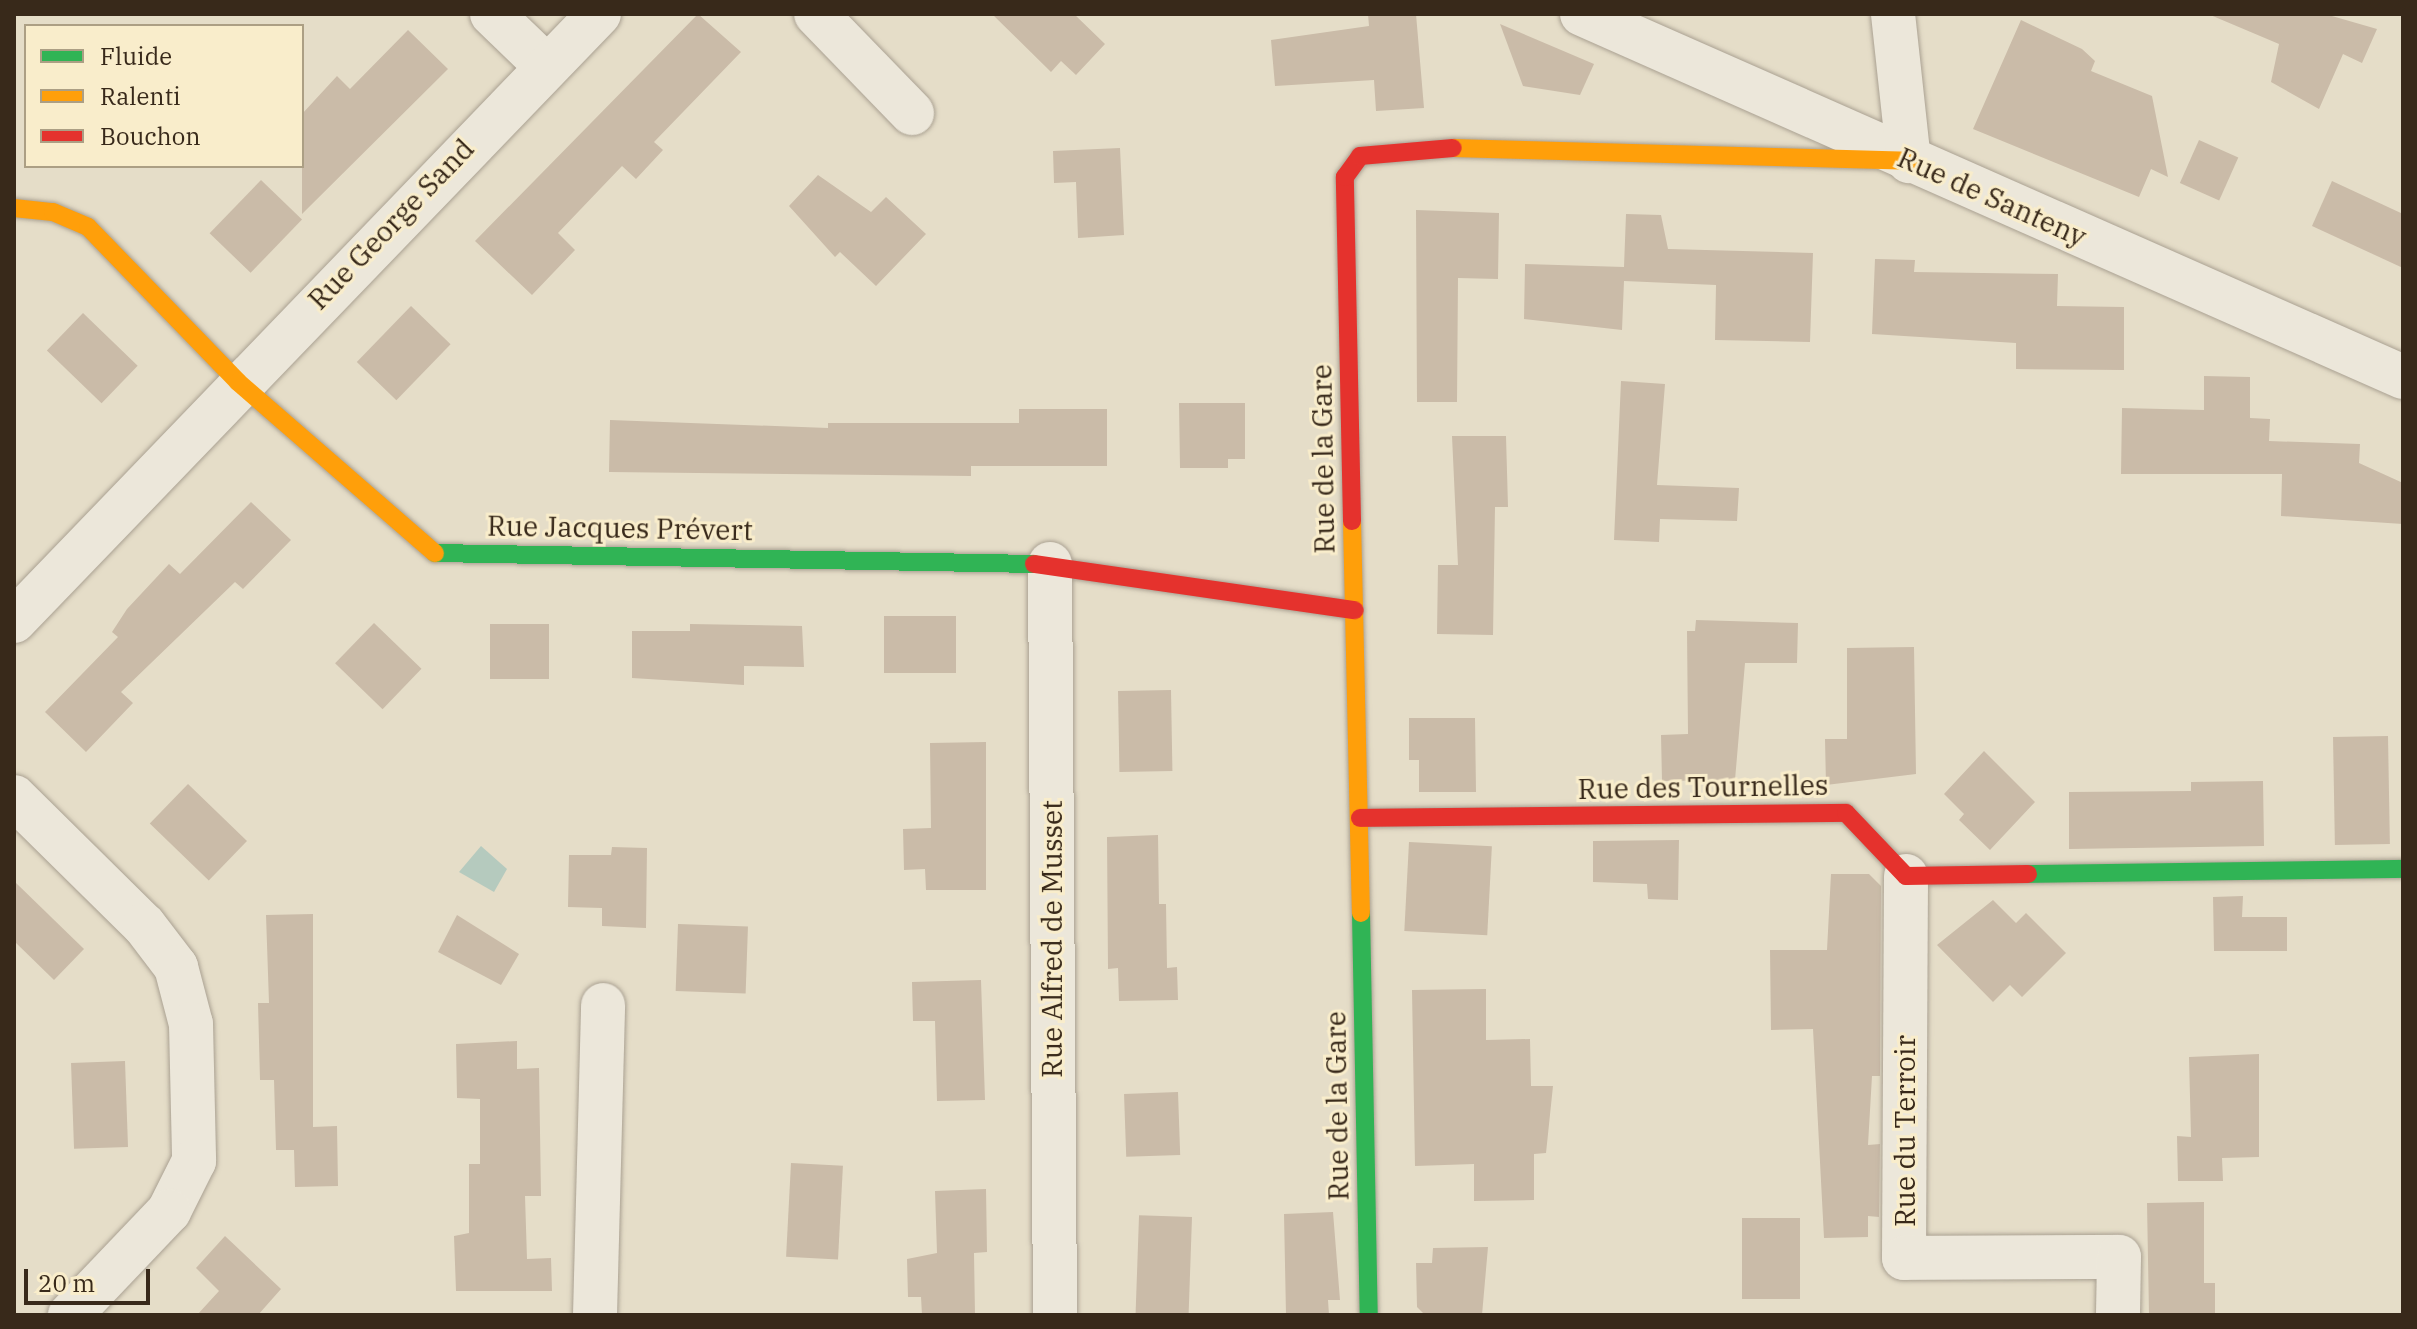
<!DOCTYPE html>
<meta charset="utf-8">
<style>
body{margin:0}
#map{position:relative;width:2417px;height:1329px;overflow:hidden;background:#e5ddc8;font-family:"IBM Plex Serif",serif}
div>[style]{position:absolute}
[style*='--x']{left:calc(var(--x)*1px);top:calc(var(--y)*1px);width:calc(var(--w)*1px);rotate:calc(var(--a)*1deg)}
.water>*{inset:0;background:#b5cabe}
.building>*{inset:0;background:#cabba8;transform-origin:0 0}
.roads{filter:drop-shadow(0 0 2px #aaa192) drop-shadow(0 0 2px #aaa192)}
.street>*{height:44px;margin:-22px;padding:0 22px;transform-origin:22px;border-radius:22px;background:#ece7da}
.fast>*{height:18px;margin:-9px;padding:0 9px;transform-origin:9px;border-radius:9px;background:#30b455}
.slow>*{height:18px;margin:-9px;padding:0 9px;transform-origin:9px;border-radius:9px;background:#ff9f0a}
.jam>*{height:18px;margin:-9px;padding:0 9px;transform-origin:9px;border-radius:9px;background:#e5322d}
span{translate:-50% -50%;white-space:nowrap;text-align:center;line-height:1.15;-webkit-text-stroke:6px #f9edcb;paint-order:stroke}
.street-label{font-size:28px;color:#38291a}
.frame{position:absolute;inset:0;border:16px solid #38291a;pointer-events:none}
.legend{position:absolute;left:24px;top:24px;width:280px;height:144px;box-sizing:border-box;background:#f9edcb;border:2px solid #ac9f84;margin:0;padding:10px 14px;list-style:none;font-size:24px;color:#38291a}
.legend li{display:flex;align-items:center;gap:16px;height:40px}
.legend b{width:40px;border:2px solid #ac9f84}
.scale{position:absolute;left:24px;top:1269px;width:126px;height:36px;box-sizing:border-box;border:4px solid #38291a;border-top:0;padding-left:10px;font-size:24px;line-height:28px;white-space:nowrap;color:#38291a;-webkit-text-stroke:6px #f9edcb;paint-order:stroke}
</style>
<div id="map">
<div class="water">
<i style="clip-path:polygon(481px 846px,507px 869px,494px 892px,459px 872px)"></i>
</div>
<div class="building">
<i style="clip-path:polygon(698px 14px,741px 52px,654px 142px,663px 150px,636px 179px,622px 166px,558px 233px,575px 250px,532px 295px,475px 241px)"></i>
<i style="clip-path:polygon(992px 14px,1074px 14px,1105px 44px,1076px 75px,1061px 61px,1051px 72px)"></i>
<i style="clip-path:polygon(1368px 14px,1416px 14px,1424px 108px,1376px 111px,1374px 80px,1275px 86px,1271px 40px,1369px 26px)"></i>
<i style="clip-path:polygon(2208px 14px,2325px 14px,2377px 29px,2362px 63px,2343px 54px,2319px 109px,2271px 82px,2279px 44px)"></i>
<i style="clip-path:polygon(2021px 20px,2082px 49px,2095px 61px,2091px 71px,2152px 96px,2168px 177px,2151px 169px,2139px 197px,1973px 129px)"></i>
<i style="clip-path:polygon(1500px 24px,1594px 64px,1580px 95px,1523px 86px)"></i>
<i style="clip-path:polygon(408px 30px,448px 69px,302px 214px,302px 114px,337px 76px,350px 89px)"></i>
<i style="left:2199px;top:140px;width:43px;height:47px;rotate:24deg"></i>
<i style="clip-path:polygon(1120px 148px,1124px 235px,1078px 238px,1076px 182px,1054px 183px,1053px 151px)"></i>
<i style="clip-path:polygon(818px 175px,871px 212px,886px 197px,926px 234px,876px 286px,840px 252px,835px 257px,789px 206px)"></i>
<i style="left:261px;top:180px;width:57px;height:74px;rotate:44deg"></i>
<i style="clip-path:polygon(2332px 181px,2403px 214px,2403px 268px,2312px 226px)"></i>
<i style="clip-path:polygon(1416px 210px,1499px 213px,1498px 279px,1458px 278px,1457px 402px,1417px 402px)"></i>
<i style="clip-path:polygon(1626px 214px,1661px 215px,1668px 249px,1813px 253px,1810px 342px,1715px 340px,1716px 285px,1624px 281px,1622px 330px,1524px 319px,1525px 264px,1624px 267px)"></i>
<i style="clip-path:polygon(1875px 259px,1915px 260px,1914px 272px,2058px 274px,2057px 306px,2124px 307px,2124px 370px,2016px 369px,2016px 343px,1872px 334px)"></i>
<i style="left:411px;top:306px;width:55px;height:78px;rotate:44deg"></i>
<i style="left:83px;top:313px;width:76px;height:52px;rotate:44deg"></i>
<i style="clip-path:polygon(2204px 376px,2250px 377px,2250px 418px,2270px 419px,2269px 441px,2360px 444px,2359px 463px,2403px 483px,2403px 524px,2281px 516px,2282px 474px,2121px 474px,2122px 408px,2204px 410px)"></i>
<i style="clip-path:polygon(1621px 381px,1665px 384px,1657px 485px,1739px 488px,1737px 521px,1660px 519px,1659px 542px,1614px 540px)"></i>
<i style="clip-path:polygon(1179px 403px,1245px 403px,1245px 459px,1228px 459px,1228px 468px,1180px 468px)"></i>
<i style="clip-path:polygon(1019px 409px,1107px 409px,1107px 466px,971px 466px,971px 476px,609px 472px,610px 420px,828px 428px,828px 423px,1019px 423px)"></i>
<i style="clip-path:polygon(1452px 436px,1506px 436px,1508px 507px,1495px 507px,1493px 635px,1437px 634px,1438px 565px,1458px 565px)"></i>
<i style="clip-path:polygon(251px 502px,291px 540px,243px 589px,235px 582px,121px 692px,133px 703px,86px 752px,45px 712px,118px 637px,112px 632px,127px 609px,169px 564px,180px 574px)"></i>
<i style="left:884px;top:616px;width:72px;height:57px"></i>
<i style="clip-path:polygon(1696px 620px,1798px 623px,1797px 663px,1745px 663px,1735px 780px,1662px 781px,1661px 735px,1688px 734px,1687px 631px,1695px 631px)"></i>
<i style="left:374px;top:623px;width:66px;height:56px;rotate:44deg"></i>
<i style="left:490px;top:624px;width:59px;height:55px"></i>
<i style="clip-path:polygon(690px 624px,802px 626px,804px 667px,744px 666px,744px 685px,632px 678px,632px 631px,690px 631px)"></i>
<i style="clip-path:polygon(1914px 647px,1916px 774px,1826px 785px,1825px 739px,1847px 739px,1847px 648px)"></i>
<i style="left:1171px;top:690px;width:81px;height:53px;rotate:89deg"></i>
<i style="clip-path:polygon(1409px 718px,1475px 718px,1476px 792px,1419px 792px,1419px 760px,1409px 760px)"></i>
<i style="left:2388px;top:736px;width:108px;height:55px;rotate:89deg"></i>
<i style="clip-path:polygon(986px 742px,986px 890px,926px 890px,925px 869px,904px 870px,903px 829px,931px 828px,930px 743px)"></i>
<i style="clip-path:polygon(1984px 751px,2035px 802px,1990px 850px,1959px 820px,1964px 814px,1944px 794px)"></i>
<i style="clip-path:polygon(2263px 781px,2264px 846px,2069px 849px,2069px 792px,2191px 791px,2191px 782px)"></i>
<i style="left:188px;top:784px;width:82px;height:55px;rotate:44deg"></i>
<i style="clip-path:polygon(1158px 835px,1159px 904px,1166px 904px,1167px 968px,1177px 967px,1178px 1000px,1119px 1001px,1118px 968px,1108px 969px,1107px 837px)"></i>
<i style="clip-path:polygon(1679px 840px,1678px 900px,1648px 899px,1647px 884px,1593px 882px,1593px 841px)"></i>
<i style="left:1409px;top:842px;width:83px;height:89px;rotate:3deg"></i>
<i style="clip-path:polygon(612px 847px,647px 848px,646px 928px,602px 926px,602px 908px,568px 907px,569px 855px,611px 855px)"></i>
<i style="clip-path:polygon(1831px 874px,1869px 874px,1881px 886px,1880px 1076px,1872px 1076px,1868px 1145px,1880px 1144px,1879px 1217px,1868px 1216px,1868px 1237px,1824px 1238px,1813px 1029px,1771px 1030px,1770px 950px,1827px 950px)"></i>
<i style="clip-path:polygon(14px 881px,84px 949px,54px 980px,14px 941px)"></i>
<i style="clip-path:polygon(2243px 896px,2242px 917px,2287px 917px,2287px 951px,2214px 951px,2213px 897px)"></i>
<i style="clip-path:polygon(1993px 900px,2016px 923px,2026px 913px,2066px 953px,2022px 997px,2010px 985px,1993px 1002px,1937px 945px)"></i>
<i style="clip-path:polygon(313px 914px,313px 1127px,337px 1126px,338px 1186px,295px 1187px,294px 1150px,276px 1150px,274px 1080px,260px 1080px,258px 1003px,269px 1003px,266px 915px)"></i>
<i style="clip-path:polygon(457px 915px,519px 954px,501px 985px,438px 952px)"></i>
<i style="left:678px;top:924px;width:70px;height:67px;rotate:2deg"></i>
<i style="clip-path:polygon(981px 980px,985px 1100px,937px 1101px,935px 1021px,913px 1021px,912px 982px)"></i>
<i style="clip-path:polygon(1486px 989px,1486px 1040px,1530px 1039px,1531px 1086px,1553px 1086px,1546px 1153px,1534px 1154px,1534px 1200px,1474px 1201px,1474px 1164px,1415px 1166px,1412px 990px)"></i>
<i style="clip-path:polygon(517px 1041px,517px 1069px,539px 1068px,541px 1196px,525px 1196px,527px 1259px,551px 1258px,552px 1291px,456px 1291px,454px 1236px,469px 1233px,469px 1164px,480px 1164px,480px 1099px,457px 1098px,456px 1044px)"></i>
<i style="clip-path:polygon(2259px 1054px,2259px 1157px,2222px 1158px,2223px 1181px,2178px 1181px,2177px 1136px,2191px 1137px,2189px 1057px)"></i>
<i style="left:125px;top:1061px;width:86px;height:54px;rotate:88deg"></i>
<i style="left:1178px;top:1092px;width:63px;height:54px;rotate:88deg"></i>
<i style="left:791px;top:1163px;width:52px;height:94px;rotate:3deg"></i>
<i style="clip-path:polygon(986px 1189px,987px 1252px,974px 1253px,975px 1315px,922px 1315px,921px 1297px,908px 1297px,907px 1259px,937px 1253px,935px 1191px)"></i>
<i style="clip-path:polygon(2204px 1202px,2204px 1283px,2215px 1283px,2215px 1315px,2149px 1315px,2147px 1203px)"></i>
<i style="clip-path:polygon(1333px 1212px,1340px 1300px,1328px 1300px,1329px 1315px,1286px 1315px,1284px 1214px)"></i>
<i style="left:1192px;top:1217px;width:98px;height:53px;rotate:92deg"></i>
<i style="left:1800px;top:1218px;width:81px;height:58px;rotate:90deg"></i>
<i style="clip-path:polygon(225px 1236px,281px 1289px,258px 1315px,197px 1315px,219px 1291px,196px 1268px)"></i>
<i style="clip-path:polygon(1488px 1247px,1482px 1315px,1425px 1315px,1417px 1307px,1416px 1263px,1432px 1263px,1433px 1248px)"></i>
</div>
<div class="roads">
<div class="street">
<i style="--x:492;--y:14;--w:74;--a:43.9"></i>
<i style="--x:816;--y:14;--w:138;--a:45.9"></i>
<i style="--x:1582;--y:14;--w:898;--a:23.85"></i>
<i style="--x:1893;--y:14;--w:148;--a:83.8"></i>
<i style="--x:1050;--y:564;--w:751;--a:89.62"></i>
<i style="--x:14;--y:621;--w:843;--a:-46.06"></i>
<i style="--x:14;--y:797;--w:182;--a:44.6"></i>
<i style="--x:144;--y:925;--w:53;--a:52.7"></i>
<i style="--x:176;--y:967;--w:59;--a:75.3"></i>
<i style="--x:191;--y:1024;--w:137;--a:88.7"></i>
<i style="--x:194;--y:1161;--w:56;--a:116.6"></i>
<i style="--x:169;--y:1211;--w:144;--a:133.6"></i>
<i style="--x:1906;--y:876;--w:382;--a:90.3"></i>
<i style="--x:1904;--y:1258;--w:215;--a:-0.3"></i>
<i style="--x:2119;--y:1257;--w:58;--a:91"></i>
<i style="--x:595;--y:1315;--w:310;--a:-88.5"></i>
</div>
<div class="fast">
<i style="--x:435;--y:553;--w:599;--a:1.05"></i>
<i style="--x:2028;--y:874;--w:375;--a:-0.8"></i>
<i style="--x:1361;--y:913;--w:402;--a:88.9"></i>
</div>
<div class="slow">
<i style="--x:1453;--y:148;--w:456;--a:1.6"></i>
<i style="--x:14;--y:208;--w:39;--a:6"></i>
<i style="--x:53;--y:212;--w:38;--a:23"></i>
<i style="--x:88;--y:227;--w:216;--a:45.9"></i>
<i style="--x:238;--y:382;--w:261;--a:41"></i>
<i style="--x:1352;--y:521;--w:392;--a:88.7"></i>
</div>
<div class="jam">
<i style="--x:1352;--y:521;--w:344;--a:-91.2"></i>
<i style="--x:1345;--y:177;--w:26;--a:-54"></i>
<i style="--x:1360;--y:156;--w:93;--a:-4.9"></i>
<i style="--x:1034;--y:564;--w:324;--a:8.2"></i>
<i style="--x:1360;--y:818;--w:486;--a:-0.6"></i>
<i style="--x:1846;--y:813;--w:87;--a:46.4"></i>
<i style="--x:1906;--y:876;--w:122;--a:-0.9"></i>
</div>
</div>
<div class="street-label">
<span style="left:1992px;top:197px;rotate:24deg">Rue de Santeny</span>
<span style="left:391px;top:224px;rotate:-46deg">Rue George Sand</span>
<span style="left:1323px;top:459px;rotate:-91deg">Rue de la Gare</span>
<span style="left:620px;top:528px;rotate:1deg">Rue Jacques Prévert</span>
<span style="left:1703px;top:787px;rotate:-1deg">Rue des Tournelles</span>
<span style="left:1052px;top:939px;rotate:-90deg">Rue Alfred de Musset</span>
<span style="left:1337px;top:1106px;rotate:-91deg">Rue de la Gare</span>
<span style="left:1905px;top:1131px;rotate:-90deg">Rue du Terroir</span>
</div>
<div class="frame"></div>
<ul class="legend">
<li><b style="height:10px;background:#30b455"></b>Fluide</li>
<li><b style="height:10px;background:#ff9f0a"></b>Ralenti</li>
<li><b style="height:10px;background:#e5322d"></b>Bouchon</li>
</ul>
<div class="scale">20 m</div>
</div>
